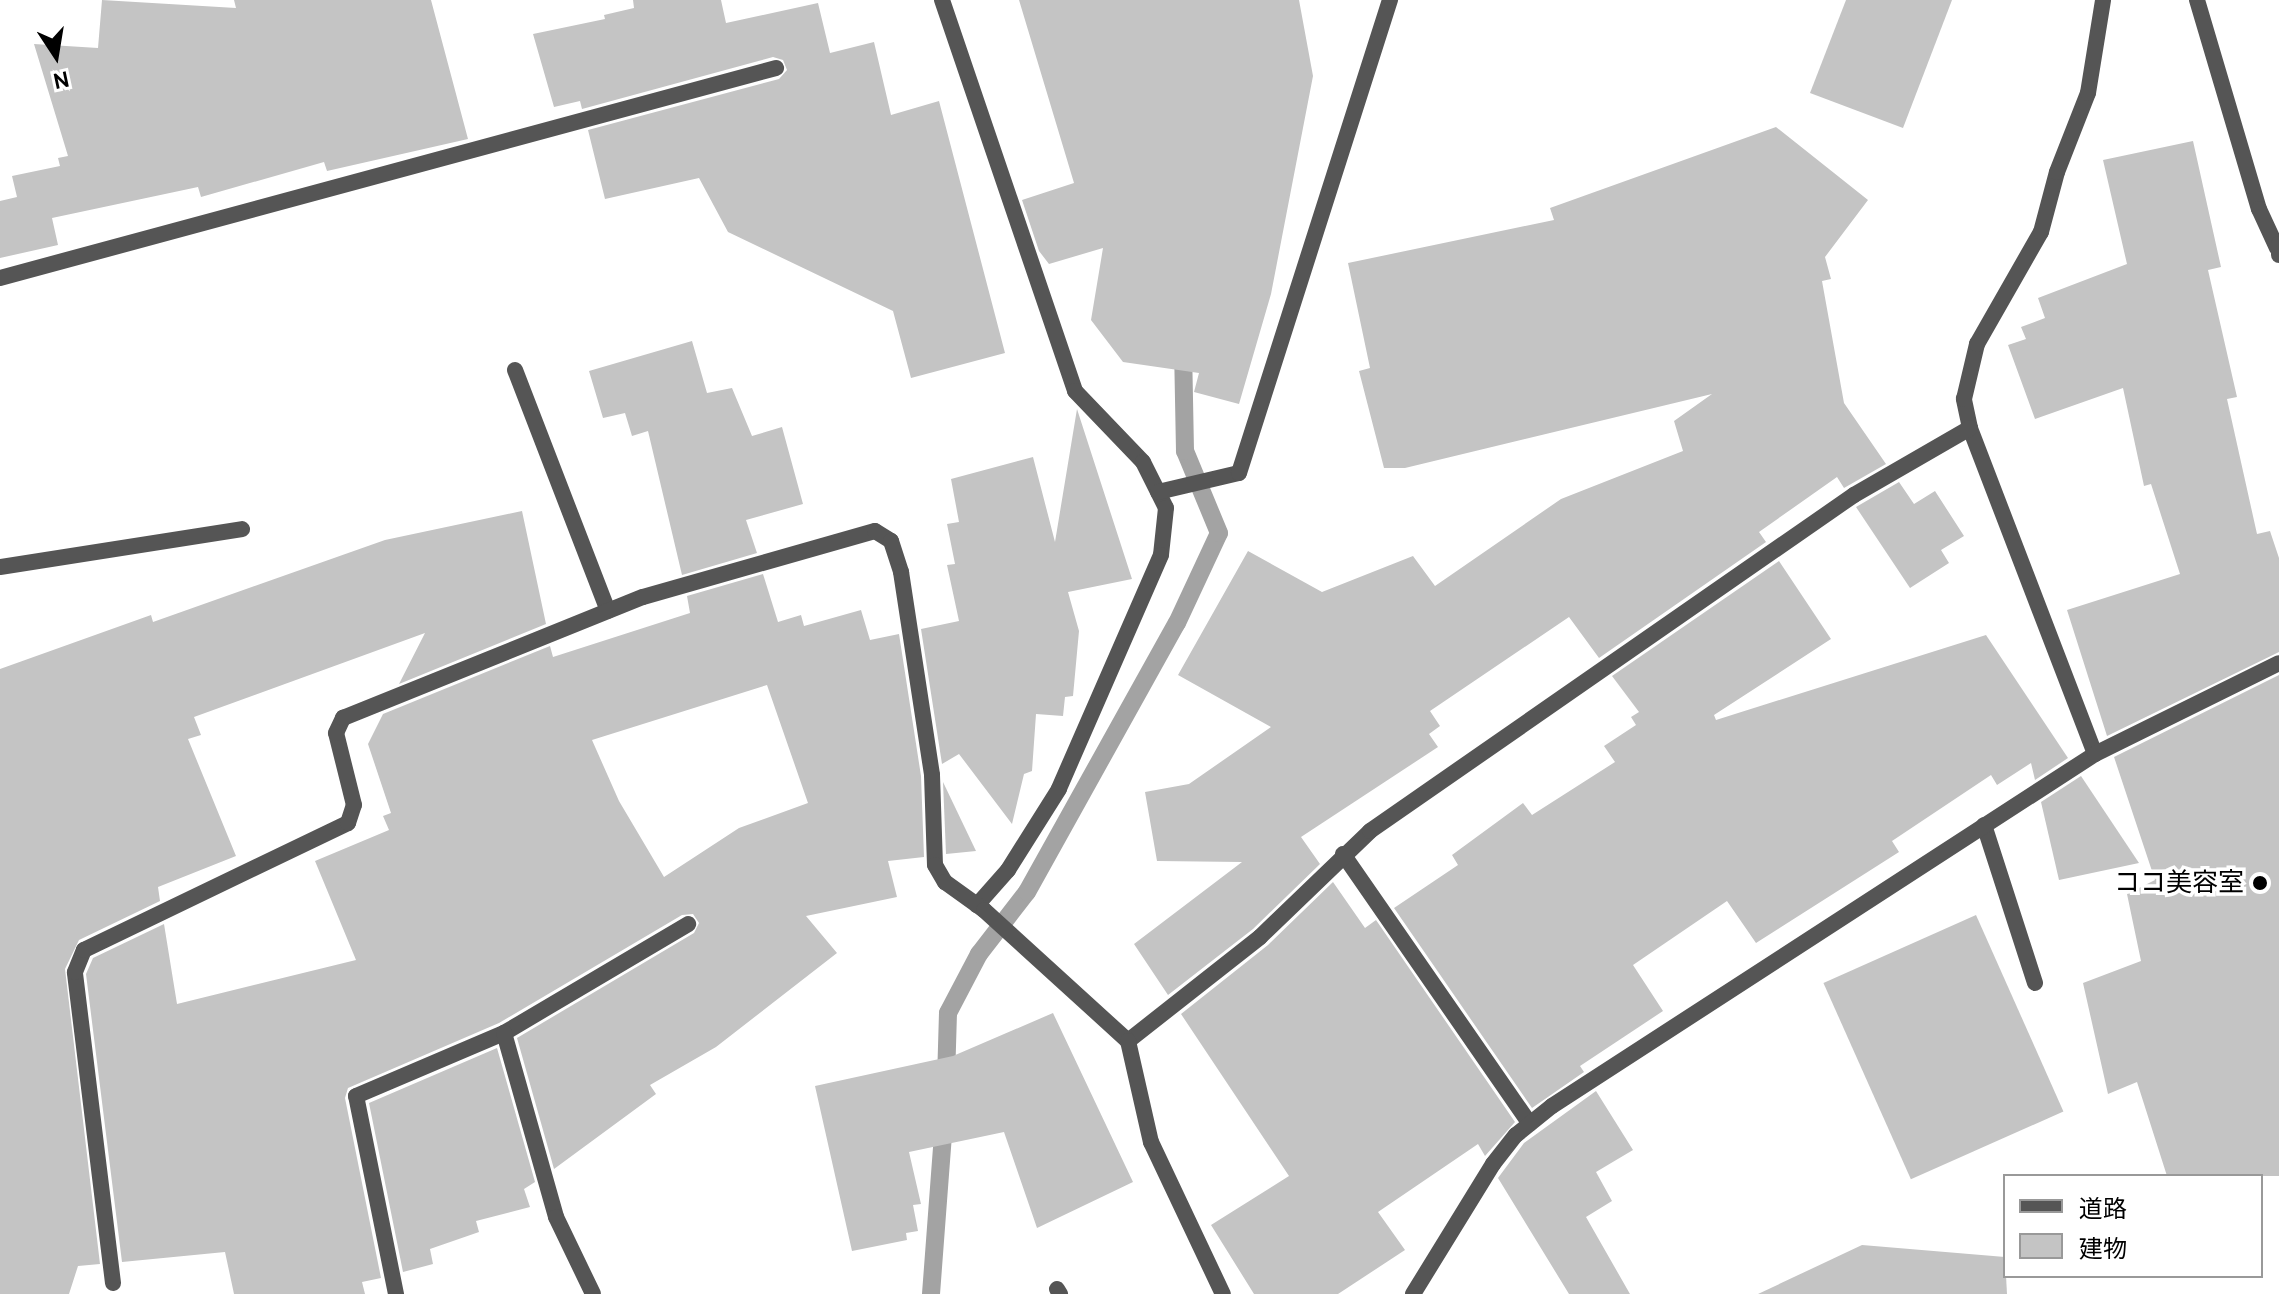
<!DOCTYPE html>
<meta charset="utf-8">
<style>
body{margin:0}
#map{position:relative;width:2279px;height:1294px;overflow:hidden;background:#fff;font-family:Cabin,"Noto Sans JP",sans-serif}
div>[style]{position:absolute}
[style*='--x']{left:calc(var(--x)*1px);top:calc(var(--y)*1px);width:calc(var(--w)*1px);rotate:calc(var(--a)*1deg)}
.stream>*{height:18px;margin:-9px;padding:0 9px;transform-origin:9px;border-radius:9px;background:#a3a3a3}
.building>*{inset:0;background:#c4c4c4;transform-origin:0 0}
.service>*{height:16px;margin:-8px;padding:0 8px;transform-origin:8px;border-radius:8px;background:#555}
.minor>*{height:16px;margin:-8px;padding:0 8px;transform-origin:8px;border-radius:8px;background:#555}
.tertiary>*{height:16px;margin:-8px;padding:0 8px;transform-origin:8px;border-radius:8px;background:#555}
.dots>*{width:22px;height:22px;translate:-50% -50%;box-sizing:border-box;border:4px solid #fff;border-radius:50%}
span{translate:-50% -50%;white-space:nowrap;text-align:center;line-height:1.15;-webkit-text-stroke:7px #fff;paint-order:stroke}
.poi-label{font-size:26px;color:#000}
.right{translate:-100% -50%;text-align:right}
.legend{position:absolute;left:2003px;top:1174px;width:260px;height:104px;box-sizing:border-box;background:#fff;border:2px solid #999;margin:0;padding:10px 14px;list-style:none;font-size:24px;color:#000}
.legend li{display:flex;align-items:center;gap:16px;height:40px}
.legend b{width:40px;border:2px solid #999}
.north{position:absolute;left:16px;top:16px;width:80px;height:80px;-webkit-text-stroke:6px #fff;paint-order:stroke;rotate:168deg;font-size:22px;font-weight:700;line-height:32px;text-align:center;color:#000}
.north::after{content:'';display:block;margin:auto;width:28px;height:36px;background:#000;clip-path:polygon(50% 0,100% 100%,50% 72%,0 100%)}
</style>
<div id="map">
<div class="stream">
<i style="--x:946;--y:1080;--w:67;--a:-88.3"></i>
<i style="--x:948;--y:1013;--w:67;--a:-62.3"></i>
<i style="--x:979;--y:954;--w:78;--a:-52.3"></i>
<i style="--x:1027;--y:892;--w:308;--a:-60.9"></i>
<i style="--x:1177;--y:623;--w:99;--a:-65"></i>
<i style="--x:1219;--y:533;--w:89;--a:-112.5"></i>
<i style="--x:1185;--y:451;--w:102;--a:-91.1"></i>
<i style="--x:931;--y:1294;--w:173;--a:-85.7"></i>
</div>
<div class="building">
<i style="clip-path:polygon(102px 0,236px 8px,234px 0,431px 0,468px 139px,327px 171px,324px 162px,201px 197px,198px 187px,52px 218px,58px 245px,0 258px,0 201px,17px 197px,12px 176px,60px 166px,58px 158px,68px 156px,34px 44px,98px 48px)"></i>
<i style="clip-path:polygon(633px 0,721px 0,726px 23px,818px 3px,830px 53px,874px 42px,891px 115px,939px 101px,1005px 353px,911px 378px,893px 311px,728px 232px,699px 178px,605px 199px,588px 130px,779px 79px,787px 70px,783px 60px,773px 57px,582px 109px,580px 101px,554px 107px,533px 34px,605px 19px,604px 15px,634px 8px)"></i>
<i style="clip-path:polygon(1019px 0,1299px 0,1313px 76px,1271px 294px,1239px 404px,1194px 392px,1199px 373px,1123px 362px,1091px 320px,1103px 248px,1049px 264px,1039px 251px,1022px 200px,1074px 183px)"></i>
<i style="clip-path:polygon(1846px 0,1952px 0,1903px 128px,1810px 93px)"></i>
<i style="clip-path:polygon(1776px 127px,1868px 200px,1825px 257px,1831px 279px,1822px 281px,1844px 403px,1886px 464px,1844px 488px,1837px 477px,1759px 532px,1766px 542px,1599px 658px,1569px 617px,1430px 711px,1440px 726px,1429px 734px,1438px 747px,1301px 837px,1320px 864px,1253px 929px,1168px 995px,1134px 944px,1242px 862px,1157px 861px,1145px 792px,1189px 784px,1271px 727px,1178px 675px,1248px 551px,1322px 592px,1413px 556px,1435px 586px,1561px 499px,1683px 451px,1674px 421px,1712px 394px,1405px 468px,1384px 468px,1359px 371px,1370px 368px,1348px 263px,1554px 220px,1550px 208px)"></i>
<i style="clip-path:polygon(2193px 141px,2221px 267px,2208px 270px,2237px 397px,2227px 399px,2257px 534px,2270px 531px,2279px 558px,2279px 652px,2107px 736px,2067px 610px,2180px 574px,2151px 484px,2144px 486px,2123px 388px,2035px 419px,2008px 345px,2026px 339px,2021px 327px,2045px 318px,2038px 298px,2127px 264px,2103px 160px)"></i>
<i style="clip-path:polygon(692px 341px,707px 393px,732px 388px,752px 436px,782px 427px,803px 504px,746px 520px,757px 553px,682px 575px,648px 431px,632px 436px,625px 413px,603px 418px,589px 371px)"></i>
<i style="clip-path:polygon(1077px 409px,1132px 579px,1068px 592px,1079px 631px,1073px 696px,1065px 697px,1063px 716px,1036px 714px,1032px 771px,1024px 774px,1012px 824px,959px 754px,942px 764px,921px 629px,959px 621px,947px 565px,955px 564px,947px 524px,959px 522px,951px 479px,1033px 457px,1055px 542px)"></i>
<i style="clip-path:polygon(1899px 482px,1914px 504px,1935px 491px,1964px 536px,1941px 550px,1949px 563px,1910px 588px,1856px 507px)"></i>
<i style="clip-path:polygon(522px 511px,546px 624px,399px 684px,425px 633px,194px 717px,201px 735px,188px 739px,236px 856px,158px 887px,160px 901px,79px 940px,65px 969px,100px 1264px,78px 1266px,69px 1294px,0 1294px,0 669px,151px 615px,153px 622px,385px 540px)"></i>
<i style="clip-path:polygon(1779px 561px,1831px 639px,1714px 715px,1716px 720px,1986px 635px,2068px 758px,2035px 780px,2031px 763px,1997px 785px,1991px 775px,1892px 841px,1899px 852px,1756px 943px,1727px 901px,1633px 965px,1663px 1011px,1580px 1066px,1584px 1072px,1532px 1108px,1394px 908px,1458px 865px,1452px 855px,1523px 803px,1532px 815px,1615px 762px,1604px 746px,1636px 725px,1631px 717px,1639px 712px,1612px 676px)"></i>
<i style="clip-path:polygon(evenodd,763px 574px,778px 622px,801px 615px,804px 626px,861px 610px,870px 640px,899px 634px,921px 776px,924px 857px,888px 861px,897px 897px,806px 916px,837px 953px,716px 1047px,650px 1085px,656px 1094px,554px 1169px,517px 1038px,694px 933px,699px 923px,693px 914px,682px 915px,499px 1023px,348px 1088px,345px 1098px,381px 1278px,362px 1282px,365px 1294px,234px 1294px,225px 1252px,122px 1262px,86px 974px,93px 958px,164px 924px,177px 1004px,356px 960px,315px 861px,389px 830px,383px 816px,391px 813px,368px 744px,383px 714px,550px 646px,553px 657px,690px 613px,687px 596px,763px 574px,767px 685px,808px 803px,739px 828px,664px 877px,619px 801px,592px 740px,767px 685px)"></i>
<i style="clip-path:polygon(2279px 675px,2279px 1176px,2167px 1176px,2137px 1082px,2108px 1094px,2083px 983px,2141px 961px,2127px 894px,2155px 880px,2114px 757px)"></i>
<i style="clip-path:polygon(2081px 776px,2139px 863px,2059px 880px,2041px 802px)"></i>
<i style="clip-path:polygon(943px 782px,976px 851px,946px 854px)"></i>
<i style="clip-path:polygon(1333px 882px,1365px 928px,1376px 920px,1515px 1122px,1485px 1156px,1478px 1144px,1378px 1212px,1405px 1250px,1338px 1294px,1254px 1294px,1211px 1225px,1289px 1176px,1181px 1014px,1268px 945px)"></i>
<i style="left:1976px;top:915px;width:215px;height:167px;rotate:66deg"></i>
<i style="clip-path:polygon(1053px 1013px,1133px 1182px,1037px 1228px,1004px 1132px,909px 1152px,921px 1204px,913px 1205px,918px 1231px,906px 1233px,907px 1240px,852px 1251px,815px 1086px,953px 1056px)"></i>
<i style="clip-path:polygon(497px 1048px,535px 1182px,524px 1189px,530px 1207px,476px 1221px,479px 1232px,430px 1249px,433px 1264px,403px 1272px,369px 1103px)"></i>
<i style="clip-path:polygon(1596px 1091px,1633px 1150px,1596px 1172px,1612px 1201px,1586px 1217px,1630px 1294px,1569px 1294px,1498px 1178px,1524px 1143px)"></i>
<i style="clip-path:polygon(1862px 1245px,2005px 1257px,2007px 1294px,1758px 1294px)"></i>
</div>
<div class="service">
<i style="--x:0;--y:278;--w:804;--a:-15.14"></i>
<i style="--x:515;--y:370;--w:258;--a:68.9"></i>
<i style="--x:0;--y:567;--w:245;--a:-8.9"></i>
<i style="--x:1057;--y:1289;--w:6;--a:59"></i>
</div>
<div class="minor">
<i style="--x:942;--y:0;--w:413;--a:71.2"></i>
<i style="--x:1075;--y:391;--w:98;--a:46.2"></i>
<i style="--x:1143;--y:462;--w:51;--a:63.4"></i>
<i style="--x:1166;--y:508;--w:47;--a:96.1"></i>
<i style="--x:1161;--y:555;--w:255;--a:113.6"></i>
<i style="--x:1059;--y:789;--w:96;--a:122.2"></i>
<i style="--x:1008;--y:870;--w:47;--a:131.5"></i>
<i style="--x:2197;--y:0;--w:218;--a:73.5"></i>
<i style="--x:2259;--y:209;--w:43;--a:65.2"></i>
<i style="--x:1158;--y:492;--w:83;--a:-13.2"></i>
<i style="--x:1239;--y:473;--w:497;--a:-72.3"></i>
<i style="--x:2095;--y:754;--w:349;--a:-111"></i>
<i style="--x:1970;--y:428;--w:30;--a:-102"></i>
<i style="--x:1964;--y:399;--w:57;--a:-76.7"></i>
<i style="--x:1977;--y:344;--w:129;--a:-60.3"></i>
<i style="--x:2041;--y:232;--w:62;--a:-75.1"></i>
<i style="--x:2057;--y:172;--w:85;--a:-68.6"></i>
<i style="--x:2088;--y:93;--w:94;--a:-80.8"></i>
<i style="--x:1984;--y:825;--w:166;--a:72.1"></i>
<i style="--x:1343;--y:854;--w:328;--a:55.3"></i>
<i style="--x:504;--y:1033;--w:214;--a:-30.6"></i>
<i style="--x:1128;--y:1041;--w:168;--a:-38.2"></i>
<i style="--x:1260;--y:937;--w:153;--a:-43.9"></i>
<i style="--x:1370;--y:831;--w:589;--a:-34.77"></i>
<i style="--x:1854;--y:495;--w:134;--a:-30"></i>
<i style="--x:113;--y:1283;--w:313;--a:-97"></i>
<i style="--x:75;--y:972;--w:24;--a:-68"></i>
<i style="--x:84;--y:950;--w:293;--a:-25.7"></i>
<i style="--x:348;--y:823;--w:19;--a:-72"></i>
<i style="--x:354;--y:805;--w:74;--a:-104"></i>
<i style="--x:336;--y:733;--w:17;--a:-65"></i>
<i style="--x:343;--y:718;--w:323;--a:-22"></i>
<i style="--x:643;--y:597;--w:241;--a:-15.9"></i>
<i style="--x:875;--y:531;--w:19;--a:32"></i>
<i style="--x:891;--y:541;--w:33;--a:72"></i>
<i style="--x:901;--y:572;--w:205;--a:81.3"></i>
<i style="--x:932;--y:775;--w:90;--a:88.1"></i>
<i style="--x:935;--y:865;--w:20;--a:60"></i>
<i style="--x:945;--y:882;--w:48;--a:35.7"></i>
<i style="--x:984;--y:910;--w:195;--a:42.3"></i>
<i style="--x:1128;--y:1041;--w:104;--a:77.2"></i>
<i style="--x:1151;--y:1142;--w:168;--a:64.7"></i>
<i style="--x:396;--y:1294;--w:202;--a:-101.4"></i>
<i style="--x:356;--y:1096;--w:161;--a:-23.1"></i>
<i style="--x:504;--y:1033;--w:191;--a:74.2"></i>
<i style="--x:556;--y:1217;--w:85;--a:64.3"></i>
<i style="--x:1413;--y:1294;--w:153;--a:-58.4"></i>
<i style="--x:1493;--y:1164;--w:37;--a:-52"></i>
<i style="--x:1516;--y:1135;--w:46;--a:-38.9"></i>
<i style="--x:1552;--y:1106;--w:647;--a:-32.95"></i>
<i style="--x:2095;--y:754;--w:205;--a:-26.3"></i>
</div>
<div class="tertiary">
<i style="--x:2279;--y:244;--w:11;--a:90"></i>
</div>
<div class="dots">
<i style="left:2260px;top:883px;background:#000"></i>
</div>
<div class="poi-label">
<span class="right" style="left:2244px;top:883px">ココ美容室</span>
</div>
<ul class="legend">
<li><b style="height:10px;background:#555"></b>道路</li>
<li><b style="height:22px;background:#c4c4c4"></b>建物</li>
</ul>
<div class="north">N</div>
</div>
